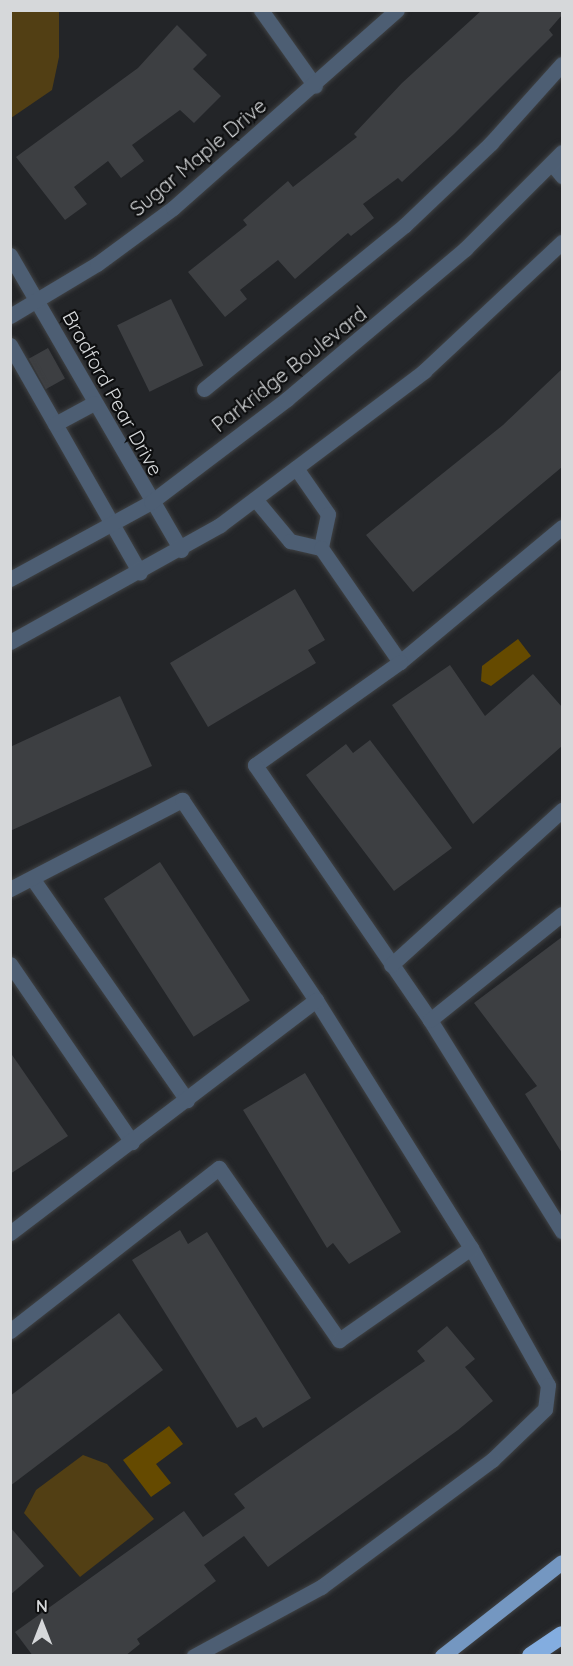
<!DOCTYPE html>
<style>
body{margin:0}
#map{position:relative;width:573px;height:1666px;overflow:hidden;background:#232528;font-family:Quicksand,sans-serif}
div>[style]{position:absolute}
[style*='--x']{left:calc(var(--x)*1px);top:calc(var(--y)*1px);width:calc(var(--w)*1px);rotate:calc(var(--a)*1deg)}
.green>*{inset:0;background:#523f14}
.water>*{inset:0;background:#654a00}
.building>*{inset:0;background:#3d3f42;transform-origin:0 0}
.roads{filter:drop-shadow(0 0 2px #404244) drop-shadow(0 0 2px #404244)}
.minor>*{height:15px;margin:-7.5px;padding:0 7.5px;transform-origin:7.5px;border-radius:7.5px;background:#4d5e73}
.major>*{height:15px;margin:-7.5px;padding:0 7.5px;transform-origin:7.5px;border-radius:7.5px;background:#7497c1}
.highway>*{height:18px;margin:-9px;padding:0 9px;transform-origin:9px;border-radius:9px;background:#83ade0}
span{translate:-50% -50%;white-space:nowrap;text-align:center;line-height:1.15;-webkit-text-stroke:4.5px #0d0e0f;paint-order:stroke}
.street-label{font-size:20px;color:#d6d8da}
.frame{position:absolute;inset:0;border:12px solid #d6d8da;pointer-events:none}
.north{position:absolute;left:12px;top:1594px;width:60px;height:60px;-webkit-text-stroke:4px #0d0e0f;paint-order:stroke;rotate:0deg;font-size:16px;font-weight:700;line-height:24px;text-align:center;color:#d6d8da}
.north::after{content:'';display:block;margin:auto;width:21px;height:27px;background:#d6d8da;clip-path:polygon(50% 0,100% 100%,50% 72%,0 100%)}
</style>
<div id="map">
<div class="green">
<i style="clip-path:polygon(11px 10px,59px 11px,59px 57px,52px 90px,11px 118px)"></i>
<i style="clip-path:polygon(83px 1455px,107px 1464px,154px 1519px,80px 1577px,24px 1513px,36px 1490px)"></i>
</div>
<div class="water">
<i style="clip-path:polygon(518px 639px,531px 656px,491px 686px,481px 681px,482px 666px)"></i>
<i style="clip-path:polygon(169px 1426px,183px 1444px,156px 1464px,171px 1483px,151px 1497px,123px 1460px)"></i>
</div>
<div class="building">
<i style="clip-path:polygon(482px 10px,562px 10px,562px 15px,549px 30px,553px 35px,454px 134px,402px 182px,398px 178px,363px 204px,374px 218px,351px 236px,348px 233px,295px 279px,278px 260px,240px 290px,247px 299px,225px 317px,188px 272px,247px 225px,243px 220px,288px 181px,293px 187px,357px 137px,354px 134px,402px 83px)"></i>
<i style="clip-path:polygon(177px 25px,207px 55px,193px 69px,221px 96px,194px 123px,180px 110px,132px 145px,144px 161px,121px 178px,108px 161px,74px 187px,87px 204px,65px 220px,16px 157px,138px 68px)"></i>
<i style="left:171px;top:299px;width:74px;height:60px;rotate:64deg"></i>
<i style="left:48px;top:348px;width:35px;height:22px;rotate:61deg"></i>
<i style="clip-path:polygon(562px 369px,562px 467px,413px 592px,366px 535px,503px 425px)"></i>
<i style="clip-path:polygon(295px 589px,325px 640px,308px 650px,316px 663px,208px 727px,170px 663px)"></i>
<i style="clip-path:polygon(450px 665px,485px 716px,533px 674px,562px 707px,562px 746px,473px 824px,392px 705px)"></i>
<i style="clip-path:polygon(120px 696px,152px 766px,10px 831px,10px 747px)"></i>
<i style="clip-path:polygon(370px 740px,452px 848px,394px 891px,306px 775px,346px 744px,353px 753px)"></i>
<i style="left:160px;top:862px;width:165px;height:67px;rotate:57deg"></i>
<i style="clip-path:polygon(562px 937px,562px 1153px,525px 1094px,537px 1086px,474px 1003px)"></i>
<i style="clip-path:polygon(10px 1052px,68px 1136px,10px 1174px)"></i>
<i style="clip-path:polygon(305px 1073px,401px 1232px,349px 1264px,333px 1243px,327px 1248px,243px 1110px)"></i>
<i style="clip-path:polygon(180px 1230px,188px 1244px,207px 1232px,311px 1398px,263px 1428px,256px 1417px,237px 1428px,132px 1260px)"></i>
<i style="clip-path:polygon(119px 1313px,163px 1370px,10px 1486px,10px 1396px)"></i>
<i style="clip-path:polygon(447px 1326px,475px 1359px,465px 1367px,493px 1401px,458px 1430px,268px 1567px,244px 1536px,204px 1565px,216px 1581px,137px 1639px,140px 1644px,125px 1656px,33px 1656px,15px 1632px,184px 1511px,203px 1537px,245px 1508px,234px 1494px,425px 1361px,417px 1351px)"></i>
<i style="clip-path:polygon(10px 1527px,44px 1566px,10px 1595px)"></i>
</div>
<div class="roads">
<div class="minor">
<i style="--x:261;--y:10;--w:93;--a:54.6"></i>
<i style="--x:552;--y:164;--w:16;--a:50"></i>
<i style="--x:10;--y:255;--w:341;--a:59.9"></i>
<i style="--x:10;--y:316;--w:101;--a:-30.9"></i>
<i style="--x:97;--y:264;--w:94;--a:-36.4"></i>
<i style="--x:173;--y:208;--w:299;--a:-41.5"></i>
<i style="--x:10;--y:345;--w:262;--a:60.3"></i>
<i style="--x:204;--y:389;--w:259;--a:-39.2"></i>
<i style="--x:405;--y:225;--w:119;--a:-43.6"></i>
<i style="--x:491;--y:143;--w:106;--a:-48.1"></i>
<i style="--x:55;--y:424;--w:44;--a:-28.3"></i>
<i style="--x:296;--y:468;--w:56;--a:55.2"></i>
<i style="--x:328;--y:514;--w:35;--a:102"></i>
<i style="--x:255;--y:499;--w:55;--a:50.2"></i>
<i style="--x:290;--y:541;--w:32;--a:13"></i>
<i style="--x:321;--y:548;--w:139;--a:55.3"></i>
<i style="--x:562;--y:527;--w:211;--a:140.2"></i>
<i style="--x:400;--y:662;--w:178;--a:144.6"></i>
<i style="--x:255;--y:765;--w:309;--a:55.5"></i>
<i style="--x:430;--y:1020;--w:249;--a:58"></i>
<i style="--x:10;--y:579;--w:161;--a:-28.6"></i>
<i style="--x:151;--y:502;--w:171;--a:-37.1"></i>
<i style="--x:287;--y:399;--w:233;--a:-40.1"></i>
<i style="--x:465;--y:249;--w:137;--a:-45"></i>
<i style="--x:10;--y:642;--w:240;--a:-29.1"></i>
<i style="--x:220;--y:525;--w:256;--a:-37"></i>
<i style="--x:424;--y:371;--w:189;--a:-43.1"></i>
<i style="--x:32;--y:878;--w:271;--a:55.1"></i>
<i style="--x:10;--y:889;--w:194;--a:-27.4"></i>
<i style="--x:182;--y:800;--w:241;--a:56.2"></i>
<i style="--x:316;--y:1000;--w:292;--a:58"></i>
<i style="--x:471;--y:1248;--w:157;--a:60.7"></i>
<i style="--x:548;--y:1385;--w:24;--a:97"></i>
<i style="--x:545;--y:1409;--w:74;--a:136.1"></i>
<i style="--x:492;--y:1460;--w:213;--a:143.4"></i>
<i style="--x:321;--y:1587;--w:145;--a:151.5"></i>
<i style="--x:10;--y:964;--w:216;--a:55.6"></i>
<i style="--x:391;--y:965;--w:231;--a:-42.2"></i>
<i style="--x:430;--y:1020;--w:169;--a:-38.8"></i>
<i style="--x:10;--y:1233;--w:385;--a:-37.3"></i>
<i style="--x:10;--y:1331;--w:265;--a:-38"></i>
<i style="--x:219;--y:1168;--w:210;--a:55.1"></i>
<i style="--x:339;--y:1340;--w:161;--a:-34.9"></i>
</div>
<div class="major">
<i style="--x:442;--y:1656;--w:152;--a:-38.1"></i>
</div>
<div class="highway">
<i style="--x:531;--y:1656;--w:37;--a:-34"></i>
</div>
</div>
<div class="street-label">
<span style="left:198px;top:157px;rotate:-40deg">Sugar Maple Drive</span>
<span style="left:289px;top:369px;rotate:-38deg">Parkridge Boulevard</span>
<span style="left:113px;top:393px;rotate:61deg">Bradford Pear Drive</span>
</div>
<div class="frame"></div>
<div class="north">N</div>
</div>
